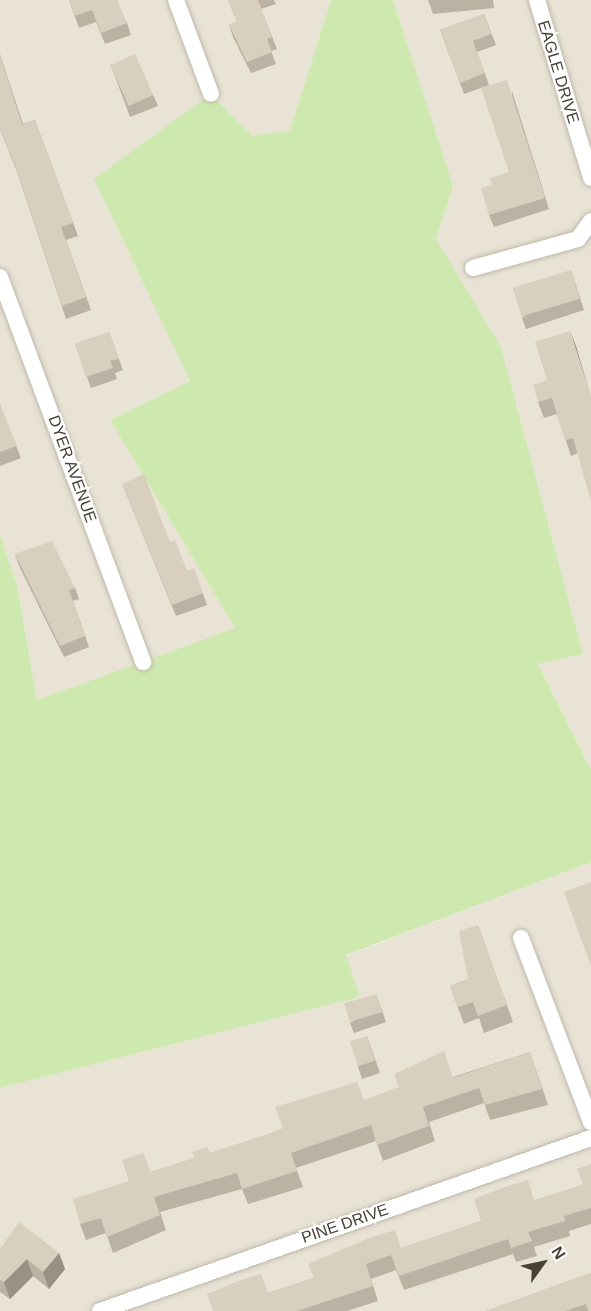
<!DOCTYPE html>
<style>
body{margin:0}
#map{position:relative;width:591px;height:1311px;overflow:hidden;background:#f4f0e7;font-family:Arial,sans-serif}
div>[style]{position:absolute}
[style*='--x']{left:calc(var(--x)*1px);top:calc(var(--y)*1px);width:calc(var(--w)*1px);rotate:calc(var(--a)*1deg)}
.residential>*{inset:0;background:#e8e3d5}
.green>*{inset:0;background:#cee9af}
.roads{filter:drop-shadow(0 0 2px #c0b9aa) drop-shadow(0 0 2px #c0b9aa)}
.minor>*{height:16px;margin:-8px;padding:0 8px;transform-origin:8px;border-radius:8px;background:#fff}
.wall>*{inset:0;background:#bbb2a4}
.shaded-wall>*{inset:0;background:#989186}
.building>*{inset:0;background:#d9cfbf;transform-origin:0 0}
span{translate:-50% -50%;white-space:nowrap;text-align:center;line-height:1.15;-webkit-text-stroke:4.5px #fff;paint-order:stroke}
.street-label{font-size:16px;color:#474136}
.north{position:absolute;left:513px;top:1233px;width:60px;height:60px;-webkit-text-stroke:4px #fff;paint-order:stroke;rotate:57deg;font-size:16px;font-weight:700;line-height:24px;text-align:center;color:#474136}
.north::after{content:'';display:block;margin:auto;width:21px;height:27px;background:#474136;clip-path:polygon(50% 0,100% 100%,50% 72%,0 100%)}
</style>
<div id="map">
<div class="residential">
<i style="clip-path:polygon(0 0,331px 0,290px 130px,252px 136px,211px 94px,95px 179px,190px 381px,110px 420px,235px 628px,37px 700px,17px 585px,0 534px)"></i>
<i style="clip-path:polygon(393px 0,591px 0,591px 770px,538px 664px,583px 654px,501px 347px,436px 239px,453px 185px)"></i>
<i style="clip-path:polygon(591px 862px,591px 1311px,0 1311px,0 1088px,360px 997px,346px 956px)"></i>
</div>
<div class="green">
<i style="clip-path:polygon(331px 0,393px 0,453px 185px,436px 239px,501px 347px,583px 654px,538px 664px,591px 770px,591px 862px,346px 955px,360px 997px,0 1088px,0 534px,17px 585px,37px 700px,235px 628px,110px 420px,190px 381px,94px 179px,211px 94px,252px 136px,290px 130px)"></i>
</div>
<div class="roads">
<div class="minor">
<i style="--x:176;--y:0;--w:100;--a:69.6"></i>
<i style="--x:537;--y:0;--w:186;--a:73.1"></i>
<i style="--x:473;--y:268;--w:109;--a:-15.4"></i>
<i style="--x:578;--y:239;--w:22;--a:-54"></i>
<i style="--x:0;--y:277;--w:411;--a:69.6"></i>
<i style="--x:521;--y:938;--w:197;--a:69.2"></i>
<i style="--x:100;--y:1311;--w:521;--a:-19.41"></i>
</div>
</div>
<div class="wall">
<i style="clip-path:polygon(69px 0,127px 23px,131px 35px,105px 44px,96px 22px,79px 28px)"></i>
<i style="clip-path:polygon(228px 0,274px 0,276px 4px,261px 9px,277px 49px,271px 51px,276px 64px,251px 73px,233px 37px,229px 25px,237px 22px)"></i>
<i style="clip-path:polygon(428px 0,493px 0,494px 8px,433px 14px)"></i>
<i style="clip-path:polygon(484px 14px,496px 45px,477px 52px,489px 85px,464px 94px,440px 30px)"></i>
<i style="clip-path:polygon(0 54px,23px 124px,35px 120px,78px 236px,66px 240px,91px 310px,66px 319px,17px 172px,0 129px)"></i>
<i style="clip-path:polygon(110px 63px,153px 95px,158px 106px,130px 117px)"></i>
<i style="clip-path:polygon(512px 91px,549px 209px,494px 227px,489px 215px,492px 185px,509px 172px)"></i>
<i style="clip-path:polygon(571px 270px,584px 310px,526px 329px,522px 318px)"></i>
<i style="clip-path:polygon(109px 332px,123px 370px,115px 373px,117px 379px,91px 388px,75px 344px)"></i>
<i style="clip-path:polygon(576px 346px,578px 453px,571px 456px,557px 414px,544px 418px,538px 402px,547px 380px)"></i>
<i style="clip-path:polygon(0 405px,21px 458px,0 466px)"></i>
<i style="clip-path:polygon(122px 484px,170px 542px,187px 571px,194px 569px,207px 605px,176px 616px)"></i>
<i style="clip-path:polygon(15px 554px,75px 588px,79px 599px,73px 601px,89px 647px,64px 657px,19px 566px)"></i>
<i style="clip-path:polygon(478px 925px,513px 1022px,484px 1033px,479px 1018px,464px 1024px,450px 986px,468px 979px)"></i>
<i style="clip-path:polygon(380px 1004px,386px 1022px,354px 1033px,350px 1023px)"></i>
<i style="clip-path:polygon(367px 1036px,380px 1073px,362px 1079px,358px 1067px)"></i>
<i style="clip-path:polygon(530px 1052px,548px 1105px,490px 1120px,484px 1103px,429px 1122px,435px 1141px,383px 1161px,376px 1141px,296px 1168px,303px 1187px,248px 1204px,242px 1189px,160px 1212px,166px 1230px,113px 1253px,106px 1233px,86px 1240px,80px 1224px,129px 1181px,151px 1172px,263px 1136px,364px 1100px,453px 1077px)"></i>
<i style="clip-path:polygon(591px 1164px,591px 1224px,569px 1231px,570px 1236px,534px 1247px,537px 1256px,516px 1262px,513px 1254px,404px 1290px,396px 1270px,371px 1279px,378px 1301px,347px 1311px,213px 1311px,314px 1278px,481px 1221px,535px 1200px,583px 1185px)"></i>
<i style="clip-path:polygon(0 1249px,59px 1253px,65px 1269px,49px 1289px,33px 1276px,10px 1299px,0 1292px)"></i>
<i style="clip-path:polygon(591px 1273px,591px 1311px,486px 1311px)"></i>
</div>
<div class="shaded-wall">
<i style="clip-path:polygon(570px 331px,576px 346px,591px 397px)"></i>
<i style="clip-path:polygon(59px 1253px,65px 1269px,49px 1289px,43px 1272px)"></i>
<i style="clip-path:polygon(27px 1259px,33px 1276px,10px 1299px,4px 1282px)"></i>
</div>
<div class="building">
<i style="clip-path:polygon(69px 0,117px 0,127px 23px,101px 33px,92px 10px,75px 16px)"></i>
<i style="clip-path:polygon(228px 0,258px 0,272px 37px,267px 39px,272px 52px,247px 62px,229px 25px,237px 22px)"></i>
<i style="clip-path:polygon(484px 14px,491px 34px,473px 41px,485px 73px,460px 83px,440px 30px)"></i>
<i style="left:135px;top:54px;width:45px;height:27px;rotate:66deg"></i>
<i style="clip-path:polygon(0 55px,22px 125px,35px 120px,73px 223px,61px 227px,86px 297px,62px 306px,15px 165px,0 128px)"></i>
<i style="clip-path:polygon(507px 80px,545px 198px,489px 215px,481px 188px,492px 185px,490px 178px,509px 172px,481px 88px)"></i>
<i style="left:571px;top:270px;width:30px;height:61px;rotate:73deg"></i>
<i style="clip-path:polygon(570px 331px,591px 397px,591px 501px,573px 438px,565px 440px,552px 398px,538px 402px,533px 385px,547px 380px,535px 342px)"></i>
<i style="clip-path:polygon(109px 332px,119px 359px,110px 361px,113px 368px,86px 377px,75px 344px)"></i>
<i style="clip-path:polygon(0 405px,17px 446px,0 452px)"></i>
<i style="clip-path:polygon(144px 474px,170px 542px,175px 540px,187px 571px,194px 569px,203px 593px,172px 605px,122px 484px)"></i>
<i style="clip-path:polygon(52px 541px,75px 588px,69px 590px,85px 636px,60px 646px,15px 554px)"></i>
<i style="clip-path:polygon(591px 882px,591px 966px,564px 892px)"></i>
<i style="clip-path:polygon(478px 925px,507px 1005px,478px 1016px,473px 1002px,458px 1007px,450px 986px,468px 979px,459px 931px)"></i>
<i style="left:377px;top:994px;width:19px;height:34px;rotate:74deg"></i>
<i style="left:367px;top:1036px;width:26px;height:18px;rotate:72deg"></i>
<i style="clip-path:polygon(444px 1051px,453px 1078px,530px 1052px,542px 1089px,485px 1105px,479px 1088px,423px 1107px,429px 1126px,377px 1145px,371px 1125px,291px 1153px,297px 1171px,242px 1189px,237px 1173px,154px 1197px,160px 1215px,107px 1237px,101px 1218px,80px 1224px,73px 1199px,129px 1181px,122px 1160px,143px 1153px,151px 1172px,194px 1158px,192px 1152px,207px 1147px,210px 1153px,263px 1136px,283px 1128px,275px 1107px,357px 1082px,364px 1100px,399px 1087px,394px 1074px)"></i>
<i style="clip-path:polygon(591px 1164px,591px 1208px,564px 1216px,565px 1221px,528px 1232px,532px 1241px,511px 1248px,508px 1239px,399px 1276px,391px 1255px,366px 1264px,373px 1286px,297px 1311px,213px 1311px,207px 1294px,241px 1280px,261px 1274px,268px 1293px,314px 1278px,308px 1264px,369px 1238px,395px 1230px,401px 1248px,481px 1221px,474px 1199px,508px 1186px,528px 1180px,534px 1200px,583px 1185px,577px 1169px)"></i>
<i style="clip-path:polygon(19px 1222px,59px 1253px,43px 1272px,27px 1259px,4px 1282px,0 1280px,0 1249px)"></i>
<i style="clip-path:polygon(591px 1273px,591px 1311px,588px 1311px,586px 1304px,565px 1311px,486px 1311px)"></i>
</div>
<div class="street-label">
<span style="left:558px;top:72px;rotate:73deg">EAGLE DRIVE</span>
<span style="left:72px;top:469px;rotate:70deg">DYER AVENUE</span>
<span style="left:345px;top:1224px;rotate:-19deg">PINE DRIVE</span>
</div>
<div class="north">N</div>
</div>
